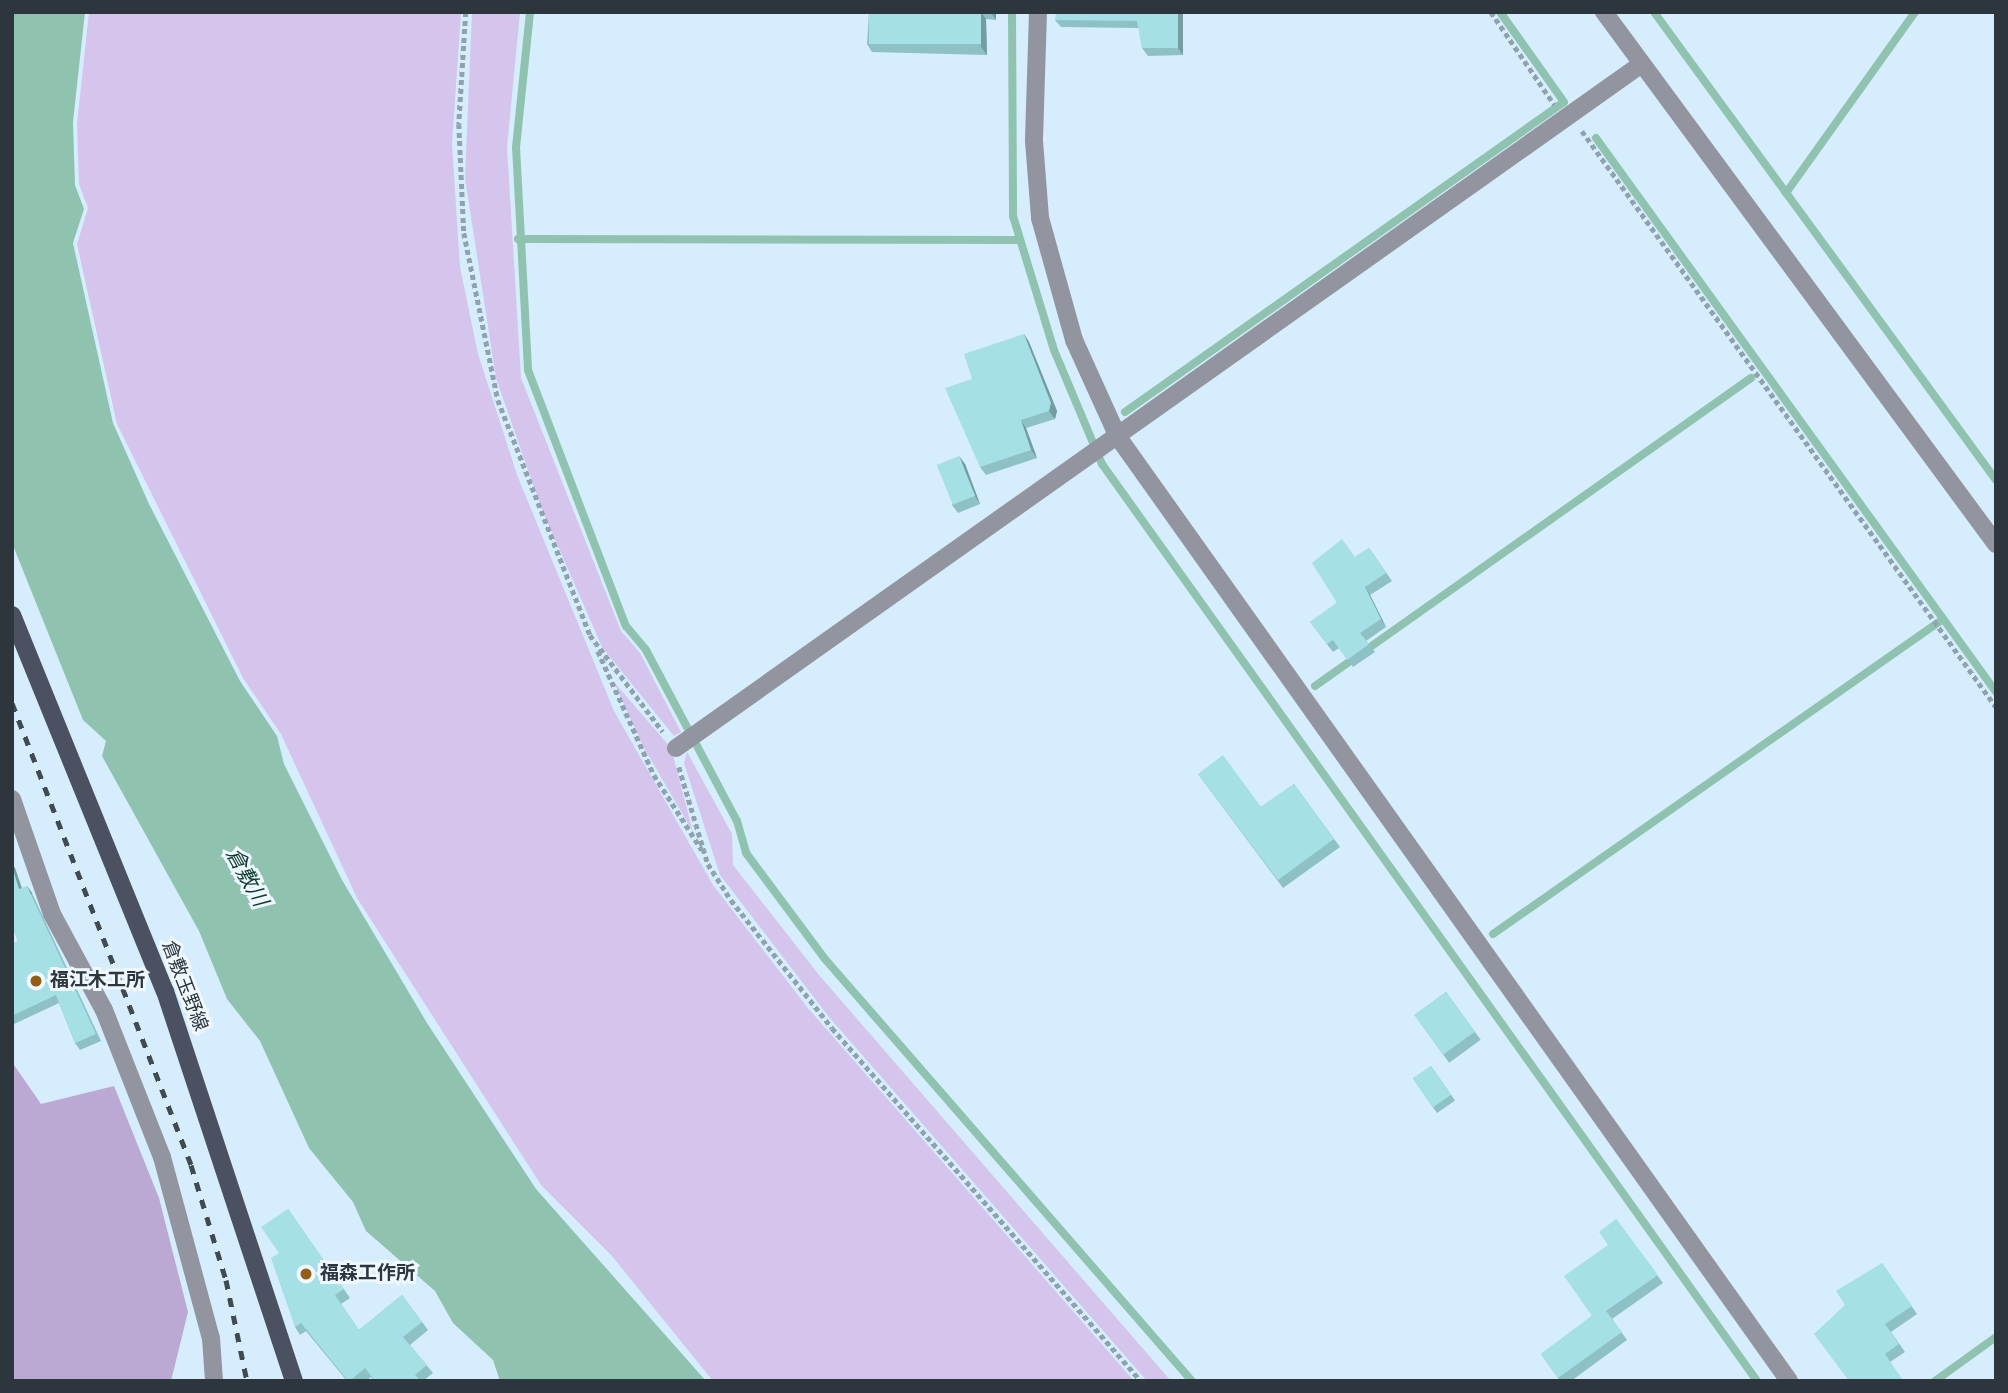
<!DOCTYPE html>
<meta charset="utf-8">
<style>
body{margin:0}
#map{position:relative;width:2008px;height:1393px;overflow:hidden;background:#d5edfd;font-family:"Source Sans 3","Noto Sans JP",sans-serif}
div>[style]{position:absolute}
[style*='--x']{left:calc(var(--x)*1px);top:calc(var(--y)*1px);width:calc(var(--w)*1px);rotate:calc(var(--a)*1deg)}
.green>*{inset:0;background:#d5c4ec}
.forest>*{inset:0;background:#bba9d3}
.water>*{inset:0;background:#8fc3af}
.stream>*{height:8px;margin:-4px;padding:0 4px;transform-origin:4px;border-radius:4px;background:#8fc3af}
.path>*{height:4.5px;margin-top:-2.25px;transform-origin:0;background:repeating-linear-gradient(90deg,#90a2ae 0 5px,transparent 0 8.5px)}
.minor>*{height:18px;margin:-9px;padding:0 9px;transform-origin:9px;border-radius:9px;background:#92959f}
.major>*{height:18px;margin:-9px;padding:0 9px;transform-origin:9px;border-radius:9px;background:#4b5161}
.rail>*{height:5px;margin-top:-2.5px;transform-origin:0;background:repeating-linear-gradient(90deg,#3f4a51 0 9px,transparent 0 18px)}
.wall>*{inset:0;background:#8dc1c5;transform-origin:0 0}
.shaded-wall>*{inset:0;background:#739da0;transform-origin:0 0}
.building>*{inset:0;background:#a4e0e5;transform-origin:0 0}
.dots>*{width:19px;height:19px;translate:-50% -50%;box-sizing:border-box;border:4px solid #eff8ff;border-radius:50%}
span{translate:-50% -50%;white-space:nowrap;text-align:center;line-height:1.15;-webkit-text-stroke:6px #eff8ff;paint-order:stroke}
.poi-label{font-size:19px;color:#2d363c;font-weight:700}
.left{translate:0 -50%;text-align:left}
.street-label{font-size:19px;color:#2d363c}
.water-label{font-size:21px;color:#0b392b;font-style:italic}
.frame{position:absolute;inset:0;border:14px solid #2d363c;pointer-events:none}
</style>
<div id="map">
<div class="green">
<i style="clip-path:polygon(89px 12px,461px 12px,452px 144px,460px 267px,478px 354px,517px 475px,614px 711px,713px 885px,807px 1007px,1134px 1381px,713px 1381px,612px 1256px,541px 1185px,357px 898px,281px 734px,243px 678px,117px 424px,77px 244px,88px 208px,79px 184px,77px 124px)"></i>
<i style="clip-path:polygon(472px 12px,520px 12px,507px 147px,521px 378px,621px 631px,640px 653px,681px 732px,674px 736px,602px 647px,541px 507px,496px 378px,465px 178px)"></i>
<i style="clip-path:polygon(614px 682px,671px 748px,693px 832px,643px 746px)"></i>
<i style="clip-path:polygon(687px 752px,732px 834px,733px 865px,819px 975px,1171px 1381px,1147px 1381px,829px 1017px,720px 875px,684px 763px)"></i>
</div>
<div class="forest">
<i style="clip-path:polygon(12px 1062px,41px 1104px,114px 1086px,159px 1198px,188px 1312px,171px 1381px,12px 1381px)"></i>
</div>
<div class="water">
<i style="clip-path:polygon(12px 12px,85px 12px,73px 122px,75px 185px,84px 209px,73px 243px,113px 423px,149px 504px,240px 681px,277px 736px,284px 764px,342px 880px,427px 1023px,536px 1189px,706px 1381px,500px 1381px,493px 1360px,453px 1323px,435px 1291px,366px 1231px,353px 1202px,309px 1148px,260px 1041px,227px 999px,199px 931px,102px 756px,106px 741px,83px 720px,12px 543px)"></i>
</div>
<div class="stream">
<i style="--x:530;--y:12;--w:136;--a:95.9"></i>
<i style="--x:516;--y:147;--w:223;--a:86.9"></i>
<i style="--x:528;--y:370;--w:274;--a:69.1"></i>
<i style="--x:626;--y:626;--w:31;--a:50"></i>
<i style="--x:646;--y:650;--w:194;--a:62"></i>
<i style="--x:737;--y:821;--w:33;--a:74"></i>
<i style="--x:746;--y:853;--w:132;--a:53.3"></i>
<i style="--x:825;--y:959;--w:559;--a:48.99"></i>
<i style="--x:1012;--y:12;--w:204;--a:89.7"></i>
<i style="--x:1013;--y:216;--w:140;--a:73"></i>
<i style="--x:1054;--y:350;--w:124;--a:67.2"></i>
<i style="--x:1102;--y:464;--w:1127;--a:54.46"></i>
<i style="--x:1654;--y:12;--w:580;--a:53.84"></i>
<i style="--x:1596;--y:138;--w:683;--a:54.17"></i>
<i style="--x:1786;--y:193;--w:222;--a:-54.5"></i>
<i style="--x:518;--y:239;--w:501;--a:0.11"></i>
<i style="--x:1125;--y:412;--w:537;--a:-35.23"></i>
<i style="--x:1564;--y:102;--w:110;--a:-125.4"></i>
<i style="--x:1315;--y:686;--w:534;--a:-35.24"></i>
<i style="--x:1493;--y:934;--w:549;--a:-34.99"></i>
<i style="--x:1935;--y:1381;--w:75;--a:-35.8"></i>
</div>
<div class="path">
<i style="--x:466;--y:12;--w:112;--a:93.6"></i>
<i style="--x:459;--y:124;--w:109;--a:87.4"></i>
<i style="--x:464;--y:233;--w:170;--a:78.5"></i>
<i style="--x:498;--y:400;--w:252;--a:68.6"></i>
<i style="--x:590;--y:635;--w:121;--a:53"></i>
<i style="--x:1491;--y:12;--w:112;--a:55.6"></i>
<i style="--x:1582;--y:131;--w:709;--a:54.29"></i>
<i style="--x:598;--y:651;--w:136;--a:65.7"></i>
<i style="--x:654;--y:775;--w:89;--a:57.4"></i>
<i style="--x:679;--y:767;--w:101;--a:73.4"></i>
<i style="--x:708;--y:864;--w:43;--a:57.4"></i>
<i style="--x:731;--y:900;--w:163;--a:51.7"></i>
<i style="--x:832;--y:1028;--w:469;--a:48.8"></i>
</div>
<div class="minor">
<i style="--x:1038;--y:12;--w:129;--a:91.8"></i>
<i style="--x:1034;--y:141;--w:77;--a:85.5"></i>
<i style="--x:1040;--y:218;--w:127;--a:74.4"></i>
<i style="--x:1074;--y:340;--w:107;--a:65.6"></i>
<i style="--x:1118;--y:437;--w:1158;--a:54.59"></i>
<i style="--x:1604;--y:12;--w:661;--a:53.62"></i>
<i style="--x:676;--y:748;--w:1180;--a:-35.31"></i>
<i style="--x:12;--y:799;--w:122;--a:70.8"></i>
<i style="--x:52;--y:914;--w:109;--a:61.6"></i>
<i style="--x:104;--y:1010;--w:158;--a:68.5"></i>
<i style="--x:162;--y:1157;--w:188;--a:74.9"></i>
<i style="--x:211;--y:1338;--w:43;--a:86"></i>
</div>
<div class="major">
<i style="--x:12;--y:615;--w:406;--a:67.9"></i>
<i style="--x:165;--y:991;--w:411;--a:71.7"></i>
</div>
<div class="rail">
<i style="--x:12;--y:703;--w:495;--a:68.8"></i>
<i style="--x:191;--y:1165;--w:120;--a:73.1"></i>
<i style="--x:226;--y:1280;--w:103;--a:78.3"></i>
</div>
<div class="wall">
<i style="clip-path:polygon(869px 12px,996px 12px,996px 20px,986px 19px,987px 55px,872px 52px,867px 44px)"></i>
<i style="clip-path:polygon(1183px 12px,1183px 55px,1148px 56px,1142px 48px,1139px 28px,1061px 27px,1055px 20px)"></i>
<i style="clip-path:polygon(1024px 334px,1029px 342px,1057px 411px,1055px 419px,1026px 428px,1037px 458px,986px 475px,980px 467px,972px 379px)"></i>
<i style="clip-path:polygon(965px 464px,980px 504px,958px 513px,952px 505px)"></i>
<i style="clip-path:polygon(1369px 548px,1392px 581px,1370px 595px,1386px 627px,1366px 641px,1375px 652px,1353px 667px,1339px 648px,1333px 652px,1310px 622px,1337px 603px,1355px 557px)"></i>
<i style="clip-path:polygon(1198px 774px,1261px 807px,1294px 784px,1340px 847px,1283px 888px)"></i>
<i style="clip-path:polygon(12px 864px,15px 868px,22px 888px,32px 893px,101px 1041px,80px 1050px,75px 1043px,59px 1003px,12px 1025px,12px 944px,18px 941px,12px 926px)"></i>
<i style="left:1446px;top:992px;width:59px;height:39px;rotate:54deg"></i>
<i style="left:1431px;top:1066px;width:42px;height:22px;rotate:55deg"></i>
<i style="clip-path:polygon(288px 1209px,350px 1298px,341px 1304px,359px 1330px,402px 1295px,428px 1330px,410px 1345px,433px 1373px,423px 1381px,374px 1381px,371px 1377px,366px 1381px,347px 1381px,306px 1331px,300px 1335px,295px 1327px,279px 1253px)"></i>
<i style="clip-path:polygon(1616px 1219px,1663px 1283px,1612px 1319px,1627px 1340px,1571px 1381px,1560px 1381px,1541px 1354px,1592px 1316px,1608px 1245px)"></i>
<i style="clip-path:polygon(1882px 1263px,1917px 1314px,1891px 1332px,1905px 1352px,1890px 1362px,1903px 1381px,1849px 1381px)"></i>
</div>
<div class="shaded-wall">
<i style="clip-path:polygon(981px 12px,986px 19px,987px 55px,981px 47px)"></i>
<i style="clip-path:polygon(991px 12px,996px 12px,996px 20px)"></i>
<i style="clip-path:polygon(1178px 12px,1183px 12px,1183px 55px,1178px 48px)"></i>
<i style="clip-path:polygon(1024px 334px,1029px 342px,1057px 411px,1055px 419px,1049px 411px)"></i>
<i style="clip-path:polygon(1021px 420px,1026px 428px,1037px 458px,1031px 450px)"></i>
<i style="clip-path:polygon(959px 456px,965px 464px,980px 504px,975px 496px)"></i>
<i style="clip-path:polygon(1365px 587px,1370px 595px,1386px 627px,1381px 619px)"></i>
<i style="clip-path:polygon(12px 864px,15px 868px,24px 896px,19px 889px,12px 867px)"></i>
<i style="left:27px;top:886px;width:9px;height:163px;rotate:54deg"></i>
</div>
<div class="building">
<i style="left:869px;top:12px;width:112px;height:32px"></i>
<i style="clip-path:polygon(1056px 12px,1178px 12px,1178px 48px,1142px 48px,1137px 21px,1055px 20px)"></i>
<i style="clip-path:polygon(1024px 334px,1051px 403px,1049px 411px,1021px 420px,1031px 450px,980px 467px,945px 388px,972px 379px,964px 354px)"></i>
<i style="left:959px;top:456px;width:43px;height:24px;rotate:68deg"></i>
<i style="clip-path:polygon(1342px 539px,1355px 557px,1369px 548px,1386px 573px,1365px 587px,1381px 619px,1360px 633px,1369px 644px,1347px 660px,1333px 640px,1327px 644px,1310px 622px,1337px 603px,1312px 563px)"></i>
<i style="clip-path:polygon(1223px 755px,1261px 807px,1294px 784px,1334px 839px,1278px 880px,1198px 774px)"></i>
<i style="clip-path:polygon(12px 867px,19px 889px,27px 886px,96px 1034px,75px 1043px,56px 995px,12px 1016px,12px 944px,18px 941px,12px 926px)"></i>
<i style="left:1446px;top:992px;width:49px;height:39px;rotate:54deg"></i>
<i style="left:1431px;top:1066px;width:35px;height:22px;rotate:55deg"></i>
<i style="clip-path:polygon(288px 1209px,344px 1289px,335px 1295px,359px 1330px,402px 1295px,422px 1322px,403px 1337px,427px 1365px,415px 1375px,421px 1381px,375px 1381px,365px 1368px,350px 1381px,348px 1381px,301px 1323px,295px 1327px,271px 1258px,279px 1253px,261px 1227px)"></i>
<i style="clip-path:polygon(1616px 1219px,1658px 1275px,1606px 1311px,1622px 1332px,1558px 1378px,1541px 1354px,1592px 1316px,1564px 1276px,1608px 1245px,1599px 1232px)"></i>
<i style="clip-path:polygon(1882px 1263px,1912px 1306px,1885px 1324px,1899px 1344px,1885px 1354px,1902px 1379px,1900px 1381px,1849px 1381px,1814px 1334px,1845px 1305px,1836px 1291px)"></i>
</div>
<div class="dots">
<i style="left:36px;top:981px;background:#935d14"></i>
<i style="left:306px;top:1274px;background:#935d14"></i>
</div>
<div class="poi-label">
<span class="left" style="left:50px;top:981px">福江木工所</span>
<span class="left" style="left:320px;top:1274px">福森工作所</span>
</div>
<div class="street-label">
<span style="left:184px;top:986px;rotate:69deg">倉敷玉野線</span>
</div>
<div class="water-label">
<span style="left:247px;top:877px;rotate:61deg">倉敷川</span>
</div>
<div class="frame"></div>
</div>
